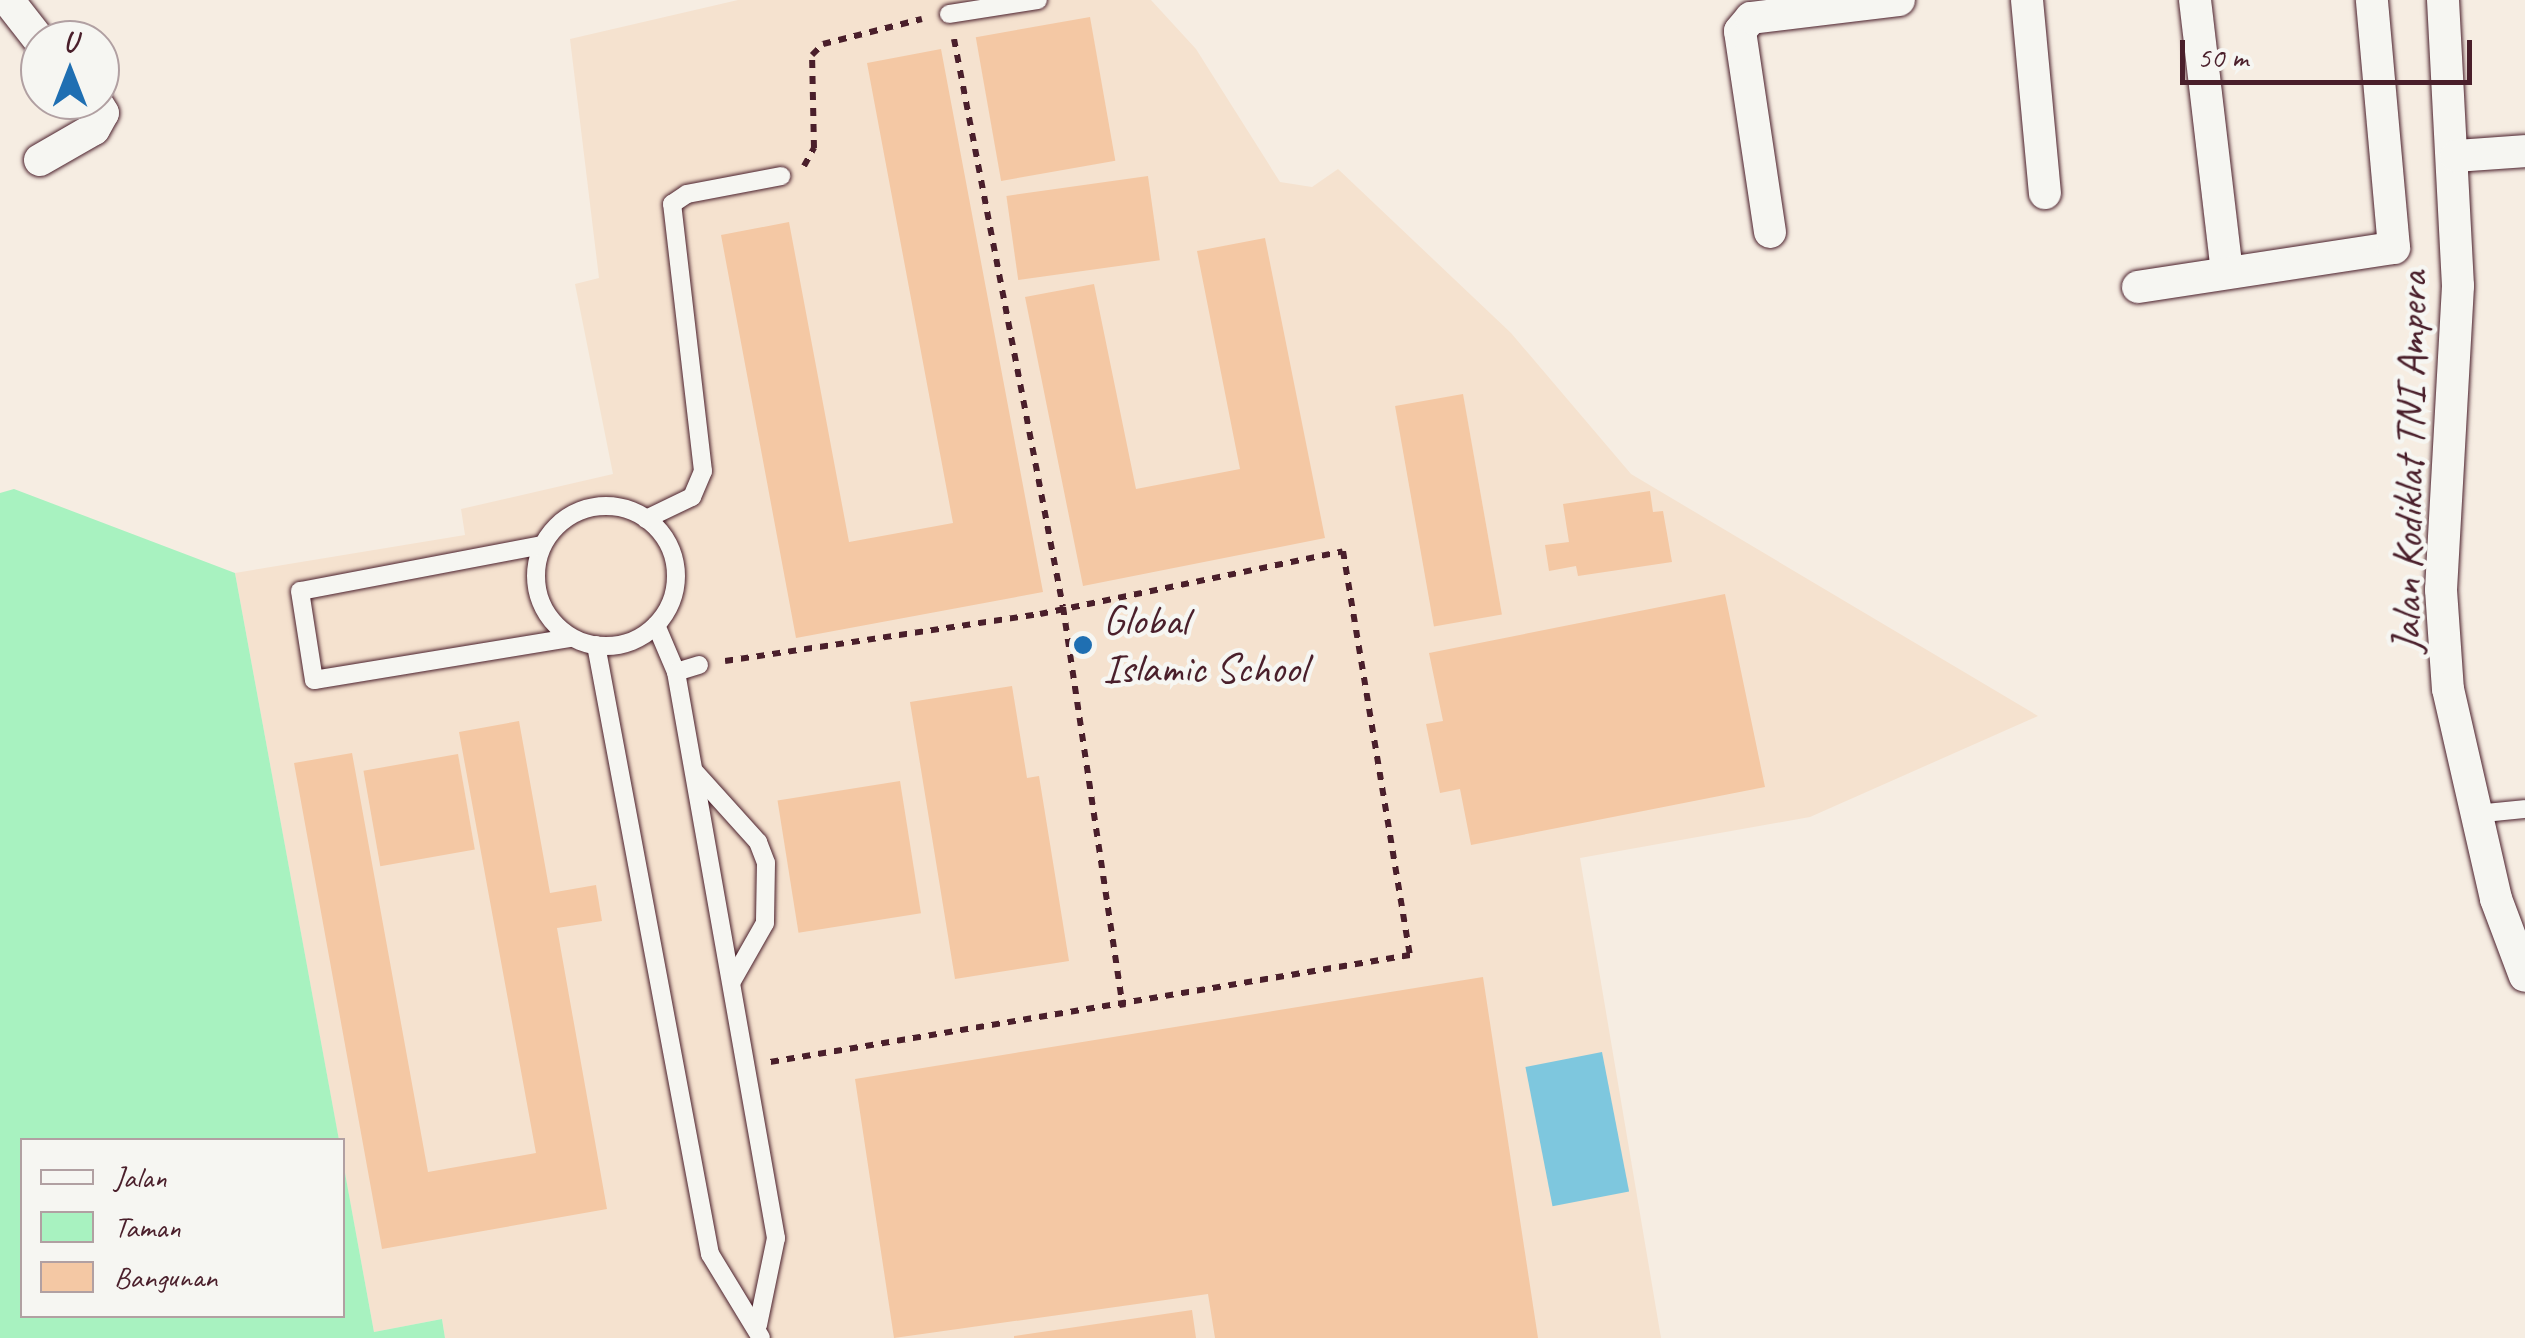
<!DOCTYPE html>
<style>
body{margin:0}
#map{position:relative;width:2525px;height:1338px;overflow:hidden;background:#f6ede2;font-family:Caveat,sans-serif}
div>[style]{position:absolute}
[style*='--x']{left:calc(var(--x)*1px);top:calc(var(--y)*1px);width:calc(var(--w)*1px);rotate:calc(var(--a)*1deg)}
.built>*{inset:0;background:#f5e2cf}
.green>*{inset:0;background:#a8f2c0}
.water>*{inset:0;background:#7ec7de;transform-origin:0 0}
.building>*{inset:0;background:#f4c8a4;transform-origin:0 0}
.path>*{height:6px;margin-top:-3px;transform-origin:0;background:repeating-linear-gradient(90deg,#4a1f2b 0 8px,transparent 0 16px)}
.roads{filter:drop-shadow(0 0 2px #4a1f2b) drop-shadow(0 0 2px #4a1f2b)}
.service>*{height:18px;margin:-9px;padding:0 9px;transform-origin:9px;border-radius:9px;background:#f6f6f2}
.service>.ring{margin:-9px;padding:0;box-sizing:content-box;background:none;border:18px solid #f6f6f2;border-radius:50%}
.minor>*{height:32px;margin:-16px;padding:0 16px;transform-origin:16px;border-radius:16px;background:#f6f6f2}
.dots>*{width:28px;height:28px;translate:-50% -50%;box-sizing:border-box;border:5px solid #f6f6f2;border-radius:50%}
span{translate:-50% -50%;white-space:nowrap;text-align:center;line-height:1.15;-webkit-text-stroke:9px #f6f6f2;paint-order:stroke}
.street-label{font-size:42px;color:#4a1f2b}
.poi-label{font-size:42px;color:#4a1f2b}
.left{translate:0 -50%;text-align:left}
.legend{position:absolute;left:20px;top:1138px;width:325px;height:180px;box-sizing:border-box;background:#f6f6f2;border:2px solid #b1a0a2;margin:0;padding:12px 18px;list-style:none;font-size:30px;color:#4a1f2b}
.legend li{display:flex;align-items:center;gap:20px;height:50px}
.legend b{width:50px;border:2px solid #b1a0a2}
.north{position:absolute;left:20px;top:20px;width:100px;height:100px;box-sizing:border-box;background:#f6f6f2;border:2px solid #b1a0a2;border-radius:50%;rotate:0deg;font-size:28px;font-weight:700;line-height:40px;text-align:center;color:#4a1f2b}
.north::after{content:'';display:block;margin:auto;width:35px;height:45px;background:#1f6fb2;clip-path:polygon(50% 0,100% 100%,50% 72%,0 100%)}
.scale{position:absolute;left:2180px;top:40px;width:292px;height:45px;box-sizing:border-box;border:5px solid #4a1f2b;border-top:0;padding-left:12px;font-size:30px;line-height:35px;white-space:nowrap;color:#4a1f2b;-webkit-text-stroke:8px #f6f6f2;paint-order:stroke}
</style>
<div id="map">
<div class="built">
<i style="clip-path:polygon(738px 0,1151px 0,1196px 49px,1280px 182px,1312px 187px,1338px 169px,1511px 333px,1631px 474px,2038px 716px,1810px 817px,1580px 858px,1661px 1338px,445px 1338px,442px 1319px,374px 1332px,235px 573px,465px 535px,461px 509px,613px 474px,575px 284px,599px 278px,570px 39px)"></i>
</div>
<div class="green">
<i style="clip-path:polygon(14px 489px,235px 573px,339px 1140px,22px 1140px,22px 1316px,342px 1316px,343px 1162px,374px 1332px,442px 1319px,445px 1338px,0 1338px,0 493px)"></i>
</div>
<div class="water">
<i style="left:1602px;top:1052px;width:142px;height:78px;rotate:79deg"></i>
</div>
<div class="building">
<i style="left:1090px;top:17px;width:146px;height:116px;rotate:80deg"></i>
<i style="clip-path:polygon(941px 49px,1043px 592px,796px 638px,721px 235px,789px 222px,849px 542px,953px 523px,867px 63px)"></i>
<i style="left:1148px;top:176px;width:85px;height:143px;rotate:82deg"></i>
<i style="clip-path:polygon(1265px 238px,1325px 538px,1083px 586px,1025px 297px,1094px 284px,1136px 489px,1240px 469px,1197px 251px)"></i>
<i style="left:1463px;top:394px;width:224px;height:69px;rotate:80deg"></i>
<i style="clip-path:polygon(1650px 491px,1653px 512px,1663px 511px,1672px 562px,1578px 576px,1576px 566px,1549px 571px,1545px 545px,1569px 542px,1563px 504px)"></i>
<i style="clip-path:polygon(1725px 594px,1765px 787px,1471px 845px,1460px 789px,1440px 793px,1426px 724px,1443px 721px,1429px 653px)"></i>
<i style="clip-path:polygon(1012px 686px,1027px 778px,1039px 776px,1069px 961px,955px 979px,910px 702px)"></i>
<i style="clip-path:polygon(519px 721px,550px 893px,596px 885px,602px 921px,557px 928px,607px 1209px,382px 1249px,294px 763px,352px 753px,428px 1172px,536px 1153px,459px 732px)"></i>
<i style="left:458px;top:754px;width:97px;height:96px;rotate:80deg"></i>
<i style="left:900px;top:781px;width:134px;height:124px;rotate:81deg"></i>
<i style="clip-path:polygon(1483px 977px,1538px 1338px,1215px 1338px,1208px 1294px,894px 1338px,855px 1079px)"></i>
<i style="clip-path:polygon(1192px 1310px,1196px 1338px,1014px 1338px,1014px 1336px)"></i>
</div>
<div class="path">
<i style="--x:954;--y:39;--w:578;--a:79.14"></i>
<i style="--x:1063;--y:607;--w:405;--a:81.5"></i>
<i style="--x:804;--y:166;--w:21;--a:-61"></i>
<i style="--x:814;--y:148;--w:93;--a:-91.2"></i>
<i style="--x:812;--y:55;--w:16;--a:-45"></i>
<i style="--x:823;--y:44;--w:102;--a:-14.2"></i>
<i style="--x:725;--y:661;--w:318;--a:-8.5"></i>
<i style="--x:1040;--y:614;--w:309;--a:-11.7"></i>
<i style="--x:1343;--y:551;--w:410;--a:80.6"></i>
<i style="--x:1410;--y:955;--w:649;--a:170.51"></i>
</div>
<div class="roads">
<div class="service">
<i style="--x:949;--y:14;--w:90;--a:-8.9"></i>
<i class="ring" style="left:536px;top:506px;width:122px;height:122px"></i>
<i style="--x:646;--y:519;--w:51;--a:-25.6"></i>
<i style="--x:692;--y:497;--w:28;--a:-67"></i>
<i style="--x:703;--y:471;--w:269;--a:-96.6"></i>
<i style="--x:672;--y:204;--w:18;--a:-34"></i>
<i style="--x:687;--y:194;--w:96;--a:-10.8"></i>
<i style="--x:542;--y:545;--w:246;--a:169.2"></i>
<i style="--x:300;--y:591;--w:90;--a:81.1"></i>
<i style="--x:314;--y:680;--w:260;--a:-9.3"></i>
<i style="--x:656;--y:625;--w:51;--a:66.9"></i>
<i style="--x:676;--y:672;--w:575;--a:79.98"></i>
<i style="--x:776;--y:1238;--w:89;--a:101.7"></i>
<i style="--x:596;--y:645;--w:620;--a:79.4"></i>
<i style="--x:710;--y:1254;--w:98;--a:58.7"></i>
<i style="--x:676;--y:672;--w:24;--a:-17"></i>
<i style="--x:694;--y:771;--w:96;--a:48"></i>
<i style="--x:758;--y:842;--w:22;--a:69"></i>
<i style="--x:766;--y:863;--w:60;--a:91"></i>
<i style="--x:765;--y:923;--w:67;--a:119.6"></i>
<i style="--x:2475;--y:814;--w:50;--a:-5.7"></i>
</div>
<div class="minor">
<i style="--x:8;--y:0;--w:52;--a:52"></i>
<i style="--x:2027;--y:0;--w:194;--a:84.7"></i>
<i style="--x:2195;--y:0;--w:273;--a:83.3"></i>
<i style="--x:2443;--y:0;--w:286;--a:87"></i>
<i style="--x:2458;--y:286;--w:304;--a:93.2"></i>
<i style="--x:2441;--y:590;--w:99;--a:86"></i>
<i style="--x:2448;--y:689;--w:215;--a:77.1"></i>
<i style="--x:2496;--y:899;--w:82;--a:69.4"></i>
<i style="--x:2456;--y:156;--w:69;--a:-4.1"></i>
<i style="--x:40;--y:160;--w:62;--a:-29.9"></i>
<i style="--x:94;--y:129;--w:18;--a:-61"></i>
<i style="--x:103;--y:113;--w:15;--a:-122"></i>
<i style="--x:1770;--y:232;--w:203;--a:-98.5"></i>
<i style="--x:1740;--y:31;--w:17;--a:-50"></i>
<i style="--x:1751;--y:18;--w:149;--a:-6.9"></i>
<i style="--x:2138;--y:287;--w:259;--a:-8.7"></i>
<i style="--x:2394;--y:248;--w:249;--a:-95.1"></i>
</div>
</div>
<div class="dots">
<i style="left:1083px;top:645px;background:#1f6fb2"></i>
</div>
<div class="street-label">
<span style="left:2410px;top:462px;rotate:-89deg">Jalan Kodiklat TNI Ampera</span>
</div>
<div class="poi-label">
<span class="left" style="left:1103px;top:645px">Global<br>Islamic School</span>
</div>
<ul class="legend">
<li><b style="height:12px;background:#f6f6f2"></b>Jalan</li>
<li><b style="height:28px;background:#a8f2c0"></b>Taman</li>
<li><b style="height:28px;background:#f4c8a4"></b>Bangunan</li>
</ul>
<div class="north">U</div>
<div class="scale">50 m</div>
</div>
